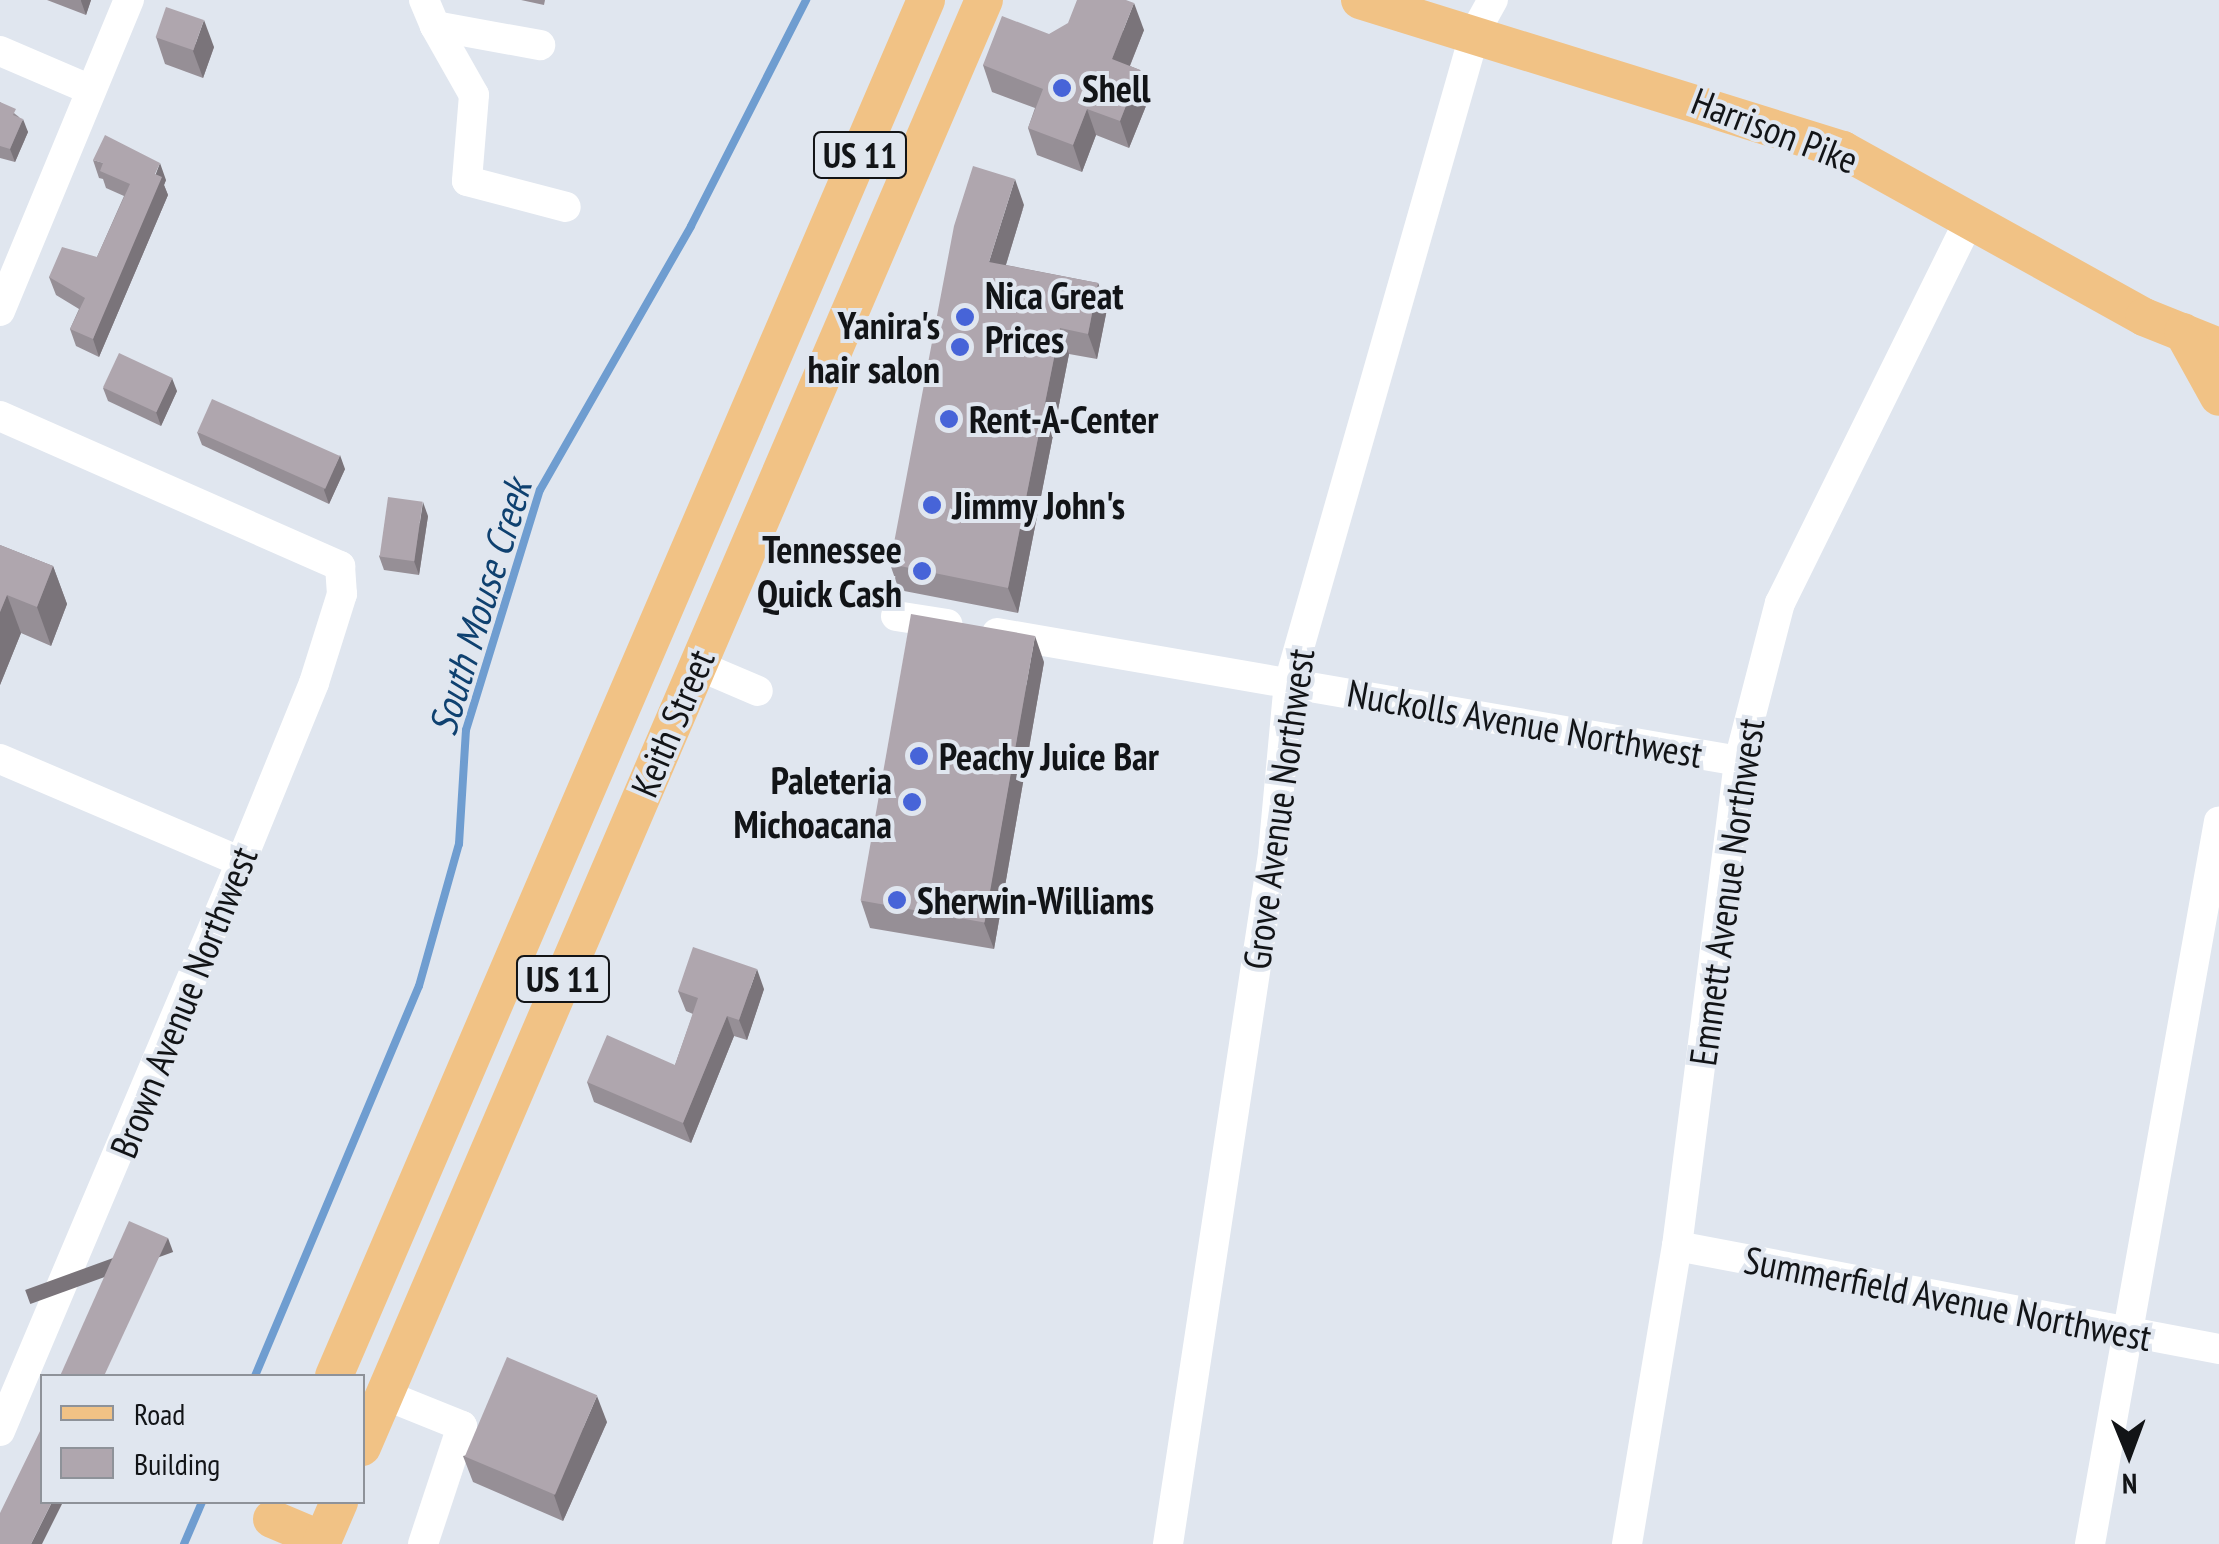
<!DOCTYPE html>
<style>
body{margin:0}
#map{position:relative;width:2219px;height:1544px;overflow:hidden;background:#e0e6ef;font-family:"PT Sans Narrow",sans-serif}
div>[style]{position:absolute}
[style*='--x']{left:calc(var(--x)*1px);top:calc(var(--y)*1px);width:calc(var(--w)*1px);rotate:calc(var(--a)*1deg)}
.stream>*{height:8px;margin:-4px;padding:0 4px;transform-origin:4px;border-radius:4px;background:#6f9dd0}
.minor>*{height:30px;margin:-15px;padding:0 15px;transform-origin:15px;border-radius:15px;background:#fff}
.major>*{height:38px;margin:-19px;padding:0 19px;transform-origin:19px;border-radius:19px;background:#f1c285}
.wall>*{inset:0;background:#968f96}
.shaded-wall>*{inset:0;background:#7a747a;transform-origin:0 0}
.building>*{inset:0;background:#afa6ae;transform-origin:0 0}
.dots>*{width:28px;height:28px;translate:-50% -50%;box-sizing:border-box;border:5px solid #e0e6ef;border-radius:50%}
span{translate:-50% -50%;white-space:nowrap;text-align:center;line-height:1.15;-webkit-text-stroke:8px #e0e6ef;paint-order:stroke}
.shield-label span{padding:2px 8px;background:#e0e6ef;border:2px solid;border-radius:8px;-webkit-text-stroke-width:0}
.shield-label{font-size:35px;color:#121417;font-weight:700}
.poi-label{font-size:38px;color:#121417;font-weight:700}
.left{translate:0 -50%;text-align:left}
.right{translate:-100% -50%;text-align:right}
.street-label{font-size:38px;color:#121417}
.water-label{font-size:40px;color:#0f4170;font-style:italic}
.legend{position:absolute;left:40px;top:1374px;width:325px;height:130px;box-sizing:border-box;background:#e0e6ef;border:2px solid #8e9299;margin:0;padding:12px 18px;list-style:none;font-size:30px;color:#121417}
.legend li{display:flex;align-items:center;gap:20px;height:50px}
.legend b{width:50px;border:2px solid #8e9299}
.north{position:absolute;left:2079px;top:1404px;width:100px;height:100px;-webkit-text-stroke:8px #e0e6ef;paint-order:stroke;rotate:179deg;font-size:28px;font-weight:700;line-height:40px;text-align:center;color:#121417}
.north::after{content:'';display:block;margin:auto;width:35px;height:45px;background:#121417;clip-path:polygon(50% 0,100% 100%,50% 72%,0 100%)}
</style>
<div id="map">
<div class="stream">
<i style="--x:255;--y:1376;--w:423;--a:-67.2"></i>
<i style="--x:419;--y:986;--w:148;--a:-74.3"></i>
<i style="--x:459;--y:844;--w:114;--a:-86.5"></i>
<i style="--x:466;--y:730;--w:251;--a:-72.9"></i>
<i style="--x:540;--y:490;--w:304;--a:-60.2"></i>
<i style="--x:691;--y:226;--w:254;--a:-63"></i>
<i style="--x:184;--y:1544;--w:46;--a:-66.8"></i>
</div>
<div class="minor">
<i style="--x:424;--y:0;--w:28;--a:67"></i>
<i style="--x:435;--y:26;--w:107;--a:10.3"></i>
<i style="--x:435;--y:26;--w:79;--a:60.5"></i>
<i style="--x:474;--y:95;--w:86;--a:94.7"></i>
<i style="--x:467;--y:181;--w:102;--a:14.7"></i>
<i style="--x:0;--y:51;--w:99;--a:23.2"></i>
<i style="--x:0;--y:311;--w:337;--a:-67.5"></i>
<i style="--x:0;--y:416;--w:372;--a:23.8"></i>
<i style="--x:340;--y:566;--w:28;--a:86"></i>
<i style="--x:342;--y:594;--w:93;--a:107.5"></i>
<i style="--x:314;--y:683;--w:193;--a:112.2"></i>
<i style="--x:241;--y:862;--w:618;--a:112.96"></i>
<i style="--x:896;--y:616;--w:52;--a:8.9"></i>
<i style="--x:997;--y:633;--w:753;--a:9.79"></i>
<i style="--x:697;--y:665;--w:66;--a:23.1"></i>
<i style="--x:0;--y:759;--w:262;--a:23.1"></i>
<i style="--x:1677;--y:1246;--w:552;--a:10.76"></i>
<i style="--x:385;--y:1395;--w:83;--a:21.9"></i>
<i style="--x:462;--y:1426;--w:124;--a:108.3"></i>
<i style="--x:1168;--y:1544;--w:698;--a:-81.35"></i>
<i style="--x:1273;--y:854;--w:172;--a:-84.7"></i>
<i style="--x:1289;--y:683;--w:677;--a:-74.05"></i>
<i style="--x:1475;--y:32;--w:37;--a:-61"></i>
<i style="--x:1627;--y:1544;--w:302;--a:-80.5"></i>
<i style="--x:1677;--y:1246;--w:489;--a:-82.7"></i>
<i style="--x:1739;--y:761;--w:163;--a:-75.5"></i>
<i style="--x:1780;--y:603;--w:425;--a:-63.7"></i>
<i style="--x:2090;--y:1544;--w:734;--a:-79.88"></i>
</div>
<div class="major">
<i style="--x:1360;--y:0;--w:506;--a:17.25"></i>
<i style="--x:1843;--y:150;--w:344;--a:29"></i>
<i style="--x:2144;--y:317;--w:81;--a:21.8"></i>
<i style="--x:2183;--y:332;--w:74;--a:61"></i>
<i style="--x:334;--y:1376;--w:1498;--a:-66.72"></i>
<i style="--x:362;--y:1447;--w:1575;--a:-66.74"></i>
<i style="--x:272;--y:1519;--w:54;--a:22.8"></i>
<i style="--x:321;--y:1544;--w:46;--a:-66.8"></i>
</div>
<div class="wall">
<i style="clip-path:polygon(47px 0,91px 0,86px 15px)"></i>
<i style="clip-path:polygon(521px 0,545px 0,544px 5px)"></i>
<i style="clip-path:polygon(1144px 30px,1130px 66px,1140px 70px,1150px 96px,1129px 148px,1096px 135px,1082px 172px,1037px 155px,1028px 128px,1035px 108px,992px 92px,983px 65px,1049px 34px)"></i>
<i style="clip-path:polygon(156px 37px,214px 47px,203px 78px,165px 64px)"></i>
<i style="clip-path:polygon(0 102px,19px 117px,28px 132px,15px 162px,0 158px)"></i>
<i style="clip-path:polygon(93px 160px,166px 180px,164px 185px,168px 195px,99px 357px,76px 346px,70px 329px,79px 309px,56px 295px,49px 277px,97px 257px,124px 196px,106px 188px,103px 179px,99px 178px)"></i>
<i style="clip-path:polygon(1024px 205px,1006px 265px,1098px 283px,1107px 309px,1097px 359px,1069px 354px,1018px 613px,899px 590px,890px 564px)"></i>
<i style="clip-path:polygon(103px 388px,177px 391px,161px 426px,108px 401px)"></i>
<i style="clip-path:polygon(197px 432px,345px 469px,329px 504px,202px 445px)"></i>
<i style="clip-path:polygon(428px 516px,419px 575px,384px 570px,379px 556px)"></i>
<i style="clip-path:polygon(0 545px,53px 566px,67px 604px,51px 646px,21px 633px,0 685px)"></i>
<i style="clip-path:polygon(1044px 662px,994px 949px,870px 928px,861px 901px)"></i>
<i style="clip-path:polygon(764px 989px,747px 1040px,734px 1036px,691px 1143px,594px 1102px,587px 1082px,675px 1065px,693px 1014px,686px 1011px,678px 991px)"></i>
<i style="clip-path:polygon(607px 1422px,563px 1521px,473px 1482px,463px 1456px)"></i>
</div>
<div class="shaded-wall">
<i style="clip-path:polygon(81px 0,91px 0,86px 15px,81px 1px)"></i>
<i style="clip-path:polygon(1134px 3px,1144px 30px,1122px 85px,1112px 59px)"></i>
<i style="clip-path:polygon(204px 20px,214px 47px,203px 78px,193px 51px)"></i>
<i style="clip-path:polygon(1140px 70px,1150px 96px,1129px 148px,1120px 121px)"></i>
<i style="clip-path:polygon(1087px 109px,1096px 135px,1082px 172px,1073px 145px)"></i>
<i style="clip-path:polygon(23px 119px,28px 132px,15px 162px,10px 149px)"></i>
<i style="clip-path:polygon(160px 163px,166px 180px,164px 185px,168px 195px,99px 357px,93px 339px)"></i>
<i style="clip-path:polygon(1015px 179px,1024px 205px,999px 287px,989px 262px)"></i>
<i style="clip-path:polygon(1098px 283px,1107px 309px,1097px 359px,1088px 334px)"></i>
<i style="clip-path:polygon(1060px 328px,1069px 354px,1018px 613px,1008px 588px)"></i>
<i style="clip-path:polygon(172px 378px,177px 391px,161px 426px,156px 412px)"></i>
<i style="clip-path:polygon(340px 455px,345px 469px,329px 504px,324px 490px)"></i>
<i style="clip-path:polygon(423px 502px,428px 516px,419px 575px,414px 561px)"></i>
<i style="clip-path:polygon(53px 566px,67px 604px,51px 646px,37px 607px)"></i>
<i style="clip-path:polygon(7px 595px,21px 633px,0 685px,0 612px)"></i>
<i style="clip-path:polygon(1035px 636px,1044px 662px,994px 949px,984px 923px)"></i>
<i style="clip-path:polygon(757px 969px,764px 989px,747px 1040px,739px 1020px)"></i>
<i style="clip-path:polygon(727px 1016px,734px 1036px,691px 1143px,683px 1123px)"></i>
<i style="left:168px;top:1238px;width:15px;height:152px;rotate:70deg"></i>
<i style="clip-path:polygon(597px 1396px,607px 1422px,563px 1521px,554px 1495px)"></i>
<i style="clip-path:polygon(52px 1502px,63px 1502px,42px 1544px,31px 1544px)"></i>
</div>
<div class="building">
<i style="clip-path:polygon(1077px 0,1126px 0,1134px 3px,1112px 59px,1140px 70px,1120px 121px,1087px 109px,1073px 145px,1028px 128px,1043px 89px,983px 65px,1002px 16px,1049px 34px,1068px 23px)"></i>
<i style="left:166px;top:7px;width:40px;height:32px;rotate:19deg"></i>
<i style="clip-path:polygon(0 102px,16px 109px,13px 115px,23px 119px,10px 149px,0 146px)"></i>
<i style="clip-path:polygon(105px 135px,160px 163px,155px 174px,162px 177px,93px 339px,70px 329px,85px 298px,49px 277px,62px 247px,97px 257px,130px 184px,100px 171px,103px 163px,93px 160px)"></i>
<i style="clip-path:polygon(973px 166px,1015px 179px,989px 262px,1098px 283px,1088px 334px,1060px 328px,1008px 588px,890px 564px,954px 226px)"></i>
<i style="left:119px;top:353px;width:59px;height:38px;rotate:25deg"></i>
<i style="left:212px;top:399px;width:140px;height:36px;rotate:24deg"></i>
<i style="left:388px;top:497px;width:35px;height:60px;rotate:8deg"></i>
<i style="clip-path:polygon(0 545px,53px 566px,37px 607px,7px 595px,0 612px)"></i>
<i style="left:911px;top:614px;width:126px;height:291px;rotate:10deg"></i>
<i style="clip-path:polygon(693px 947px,757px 969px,739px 1020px,727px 1016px,683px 1123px,587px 1082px,607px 1035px,675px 1065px,698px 998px,678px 991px)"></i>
<i style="clip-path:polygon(129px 1221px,168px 1238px,104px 1376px,60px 1376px)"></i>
<i style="left:507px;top:1357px;width:98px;height:108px;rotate:23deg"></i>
<i style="clip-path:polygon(42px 1427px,42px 1502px,52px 1502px,31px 1544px,0 1544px,0 1513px)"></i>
</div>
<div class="dots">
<i style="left:1062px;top:88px;background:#4764d8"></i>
<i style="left:965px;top:317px;background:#4764d8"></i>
<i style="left:960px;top:347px;background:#4764d8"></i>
<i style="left:949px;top:419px;background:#4764d8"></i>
<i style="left:932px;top:505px;background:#4764d8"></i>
<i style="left:922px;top:571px;background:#4764d8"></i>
<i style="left:919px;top:756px;background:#4764d8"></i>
<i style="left:912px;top:802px;background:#4764d8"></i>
<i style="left:897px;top:900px;background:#4764d8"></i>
</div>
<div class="shield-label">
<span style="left:860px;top:155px">US 11</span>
<span style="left:563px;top:979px">US 11</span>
</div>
<div class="poi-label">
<span class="left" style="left:1082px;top:88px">Shell</span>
<span class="left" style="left:985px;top:317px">Nica Great<br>Prices</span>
<span class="right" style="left:940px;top:347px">Yanira's<br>hair salon</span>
<span class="left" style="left:969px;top:419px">Rent-A-Center</span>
<span class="left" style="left:952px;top:505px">Jimmy John's</span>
<span class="right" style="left:902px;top:571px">Tennessee<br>Quick Cash</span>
<span class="left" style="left:939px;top:756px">Peachy Juice Bar</span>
<span class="right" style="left:892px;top:802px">Paleteria<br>Michoacana</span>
<span class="left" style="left:917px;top:900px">Sherwin-Williams</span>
</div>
<div class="street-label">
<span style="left:1775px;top:130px;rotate:21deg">Harrison Pike</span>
<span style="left:672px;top:723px;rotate:-67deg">Keith Street</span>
<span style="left:1525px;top:723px;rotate:10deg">Nuckolls Avenue Northwest</span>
<span style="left:1278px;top:809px;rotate:-82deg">Grove Avenue Northwest</span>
<span style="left:1726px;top:892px;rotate:-82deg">Emmett Avenue Northwest</span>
<span style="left:183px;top:1002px;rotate:-68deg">Brown Avenue Northwest</span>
<span style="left:1948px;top:1298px;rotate:11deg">Summerfield Avenue Northwest</span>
</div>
<div class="water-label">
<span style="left:479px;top:607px;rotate:-73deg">South Mouse Creek</span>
</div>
<ul class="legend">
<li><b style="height:12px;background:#f1c285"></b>Road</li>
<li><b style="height:28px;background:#afa6ae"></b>Building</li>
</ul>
<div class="north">N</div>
</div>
